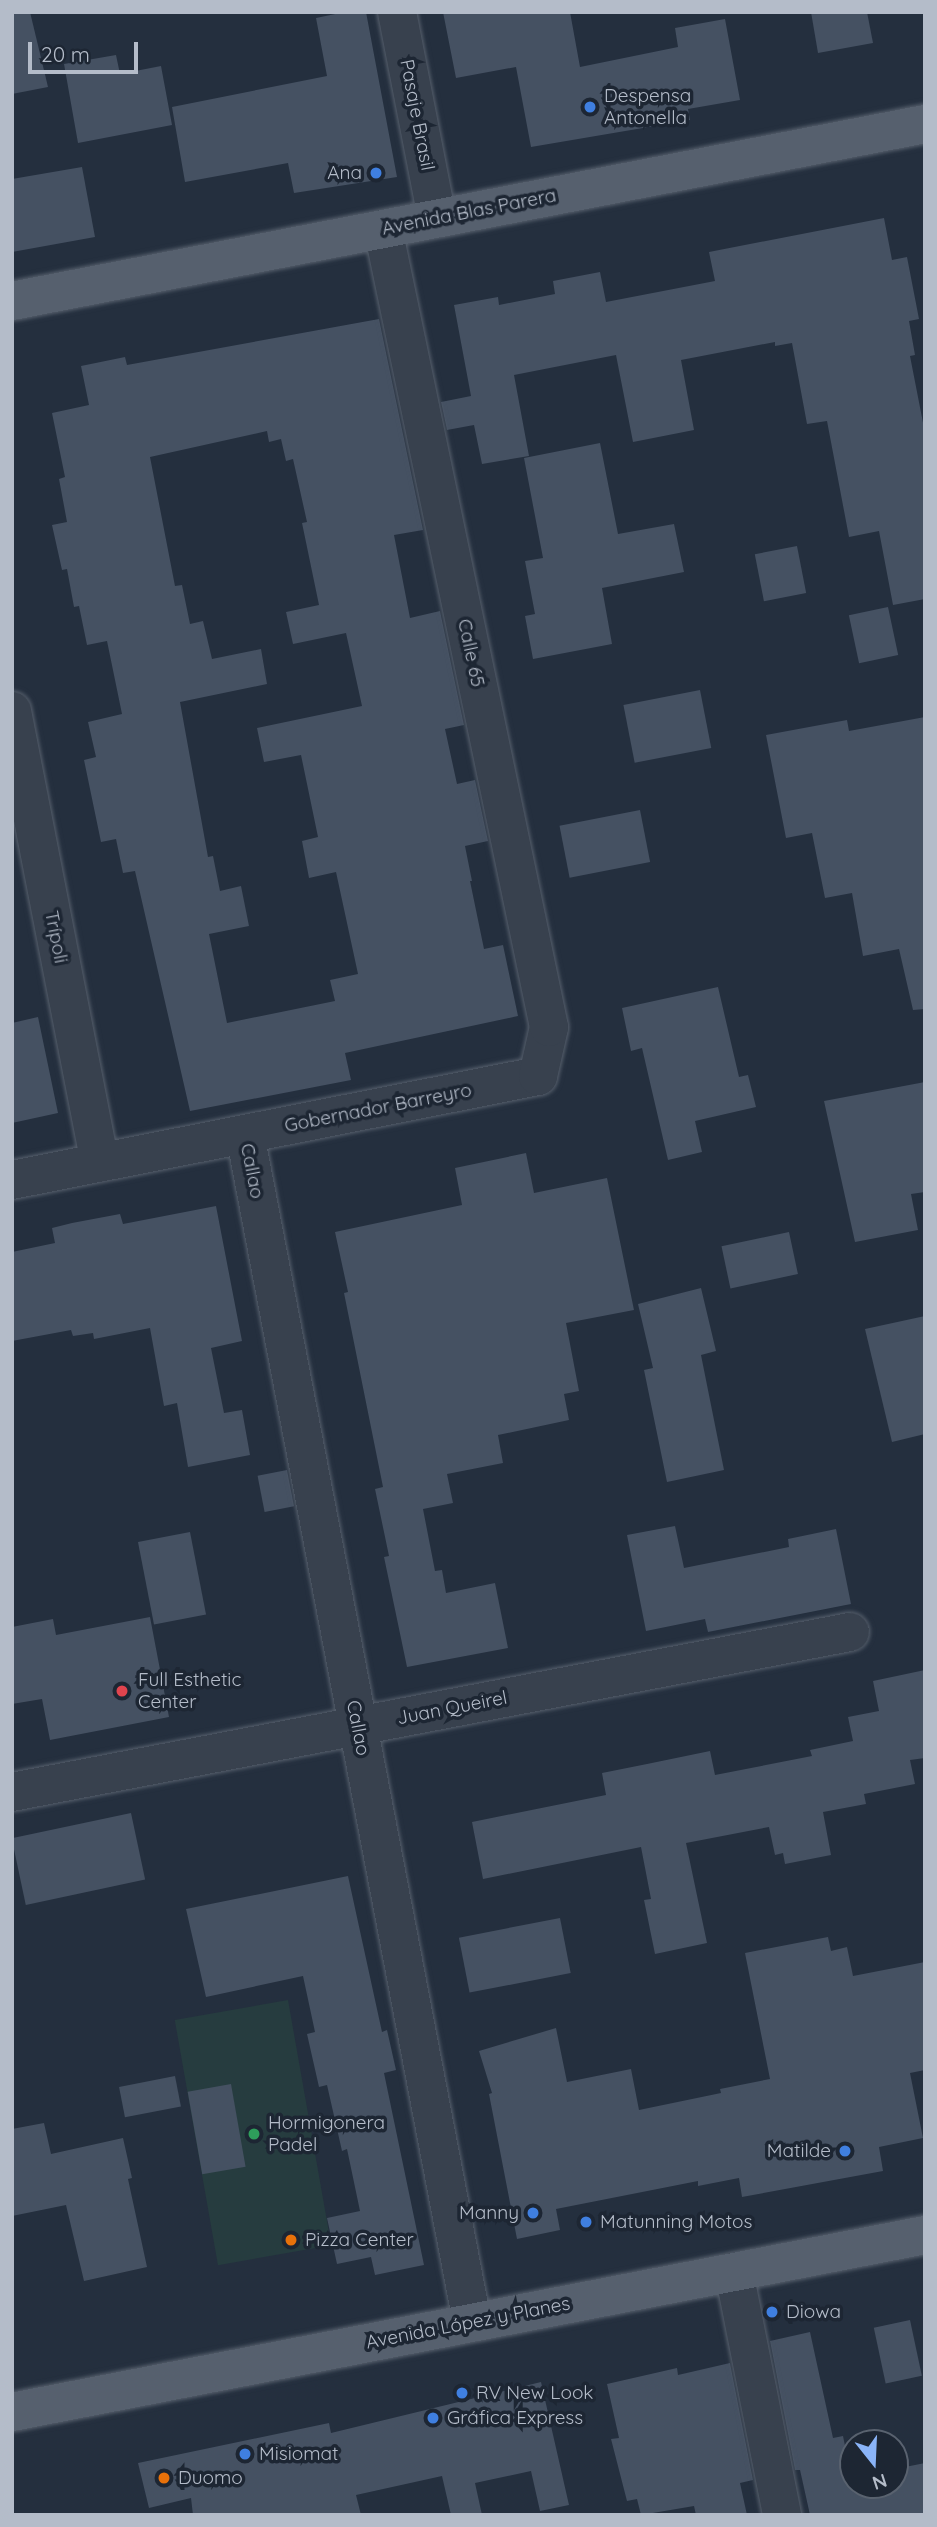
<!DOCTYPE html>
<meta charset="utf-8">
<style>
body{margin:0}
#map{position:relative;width:937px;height:2527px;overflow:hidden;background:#242f3e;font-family:Quicksand,sans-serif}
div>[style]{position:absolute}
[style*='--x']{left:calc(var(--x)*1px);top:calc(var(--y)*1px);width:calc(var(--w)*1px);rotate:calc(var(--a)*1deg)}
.green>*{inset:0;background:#263c3f;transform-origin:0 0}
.building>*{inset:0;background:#455162;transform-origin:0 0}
.roads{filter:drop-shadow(0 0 2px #565f6c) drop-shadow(0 0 2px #565f6c)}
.street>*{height:38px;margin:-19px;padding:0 19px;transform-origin:19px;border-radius:19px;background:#38414e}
.primary>*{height:38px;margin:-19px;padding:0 19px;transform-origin:19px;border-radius:19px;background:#56606e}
.dots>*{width:19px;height:19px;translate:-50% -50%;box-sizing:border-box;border:4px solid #1d2633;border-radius:50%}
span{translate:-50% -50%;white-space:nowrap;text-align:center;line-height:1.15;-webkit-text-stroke:7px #1d2633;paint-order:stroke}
.poi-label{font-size:19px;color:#b4bcc9}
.left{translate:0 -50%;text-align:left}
.right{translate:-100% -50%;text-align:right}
.street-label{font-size:19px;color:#b4bcc9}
.frame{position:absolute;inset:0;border:14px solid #b4bcc9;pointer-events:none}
.north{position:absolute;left:839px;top:2429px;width:70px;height:70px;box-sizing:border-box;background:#1d2633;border:2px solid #59626f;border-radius:50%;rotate:162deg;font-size:19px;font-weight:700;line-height:28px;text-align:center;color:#b4bcc9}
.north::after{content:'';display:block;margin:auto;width:24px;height:32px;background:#8ab4f8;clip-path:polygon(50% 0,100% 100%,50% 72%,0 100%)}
.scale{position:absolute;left:28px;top:42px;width:110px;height:32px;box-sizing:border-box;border:4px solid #b4bcc9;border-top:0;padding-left:9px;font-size:21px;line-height:24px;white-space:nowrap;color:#b4bcc9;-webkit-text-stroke:5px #1d2633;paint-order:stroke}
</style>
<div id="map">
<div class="green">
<i style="left:288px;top:2000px;width:249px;height:115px;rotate:80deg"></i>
</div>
<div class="building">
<i style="clip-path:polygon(12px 12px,30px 12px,48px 87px,12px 94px)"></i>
<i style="clip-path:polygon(345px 12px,366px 12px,397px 177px,294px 193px,288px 163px,185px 182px,172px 107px,327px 76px,316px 18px)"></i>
<i style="clip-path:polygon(443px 12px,570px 12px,580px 67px,678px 47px,675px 28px,725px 19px,740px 100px,688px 109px,690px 120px,531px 147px,516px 67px,456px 78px)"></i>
<i style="clip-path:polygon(811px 12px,867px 12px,873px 43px,818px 53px)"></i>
<i style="clip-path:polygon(116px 55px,120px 74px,161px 66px,172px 125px,78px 143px,64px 64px)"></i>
<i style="clip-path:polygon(82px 167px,95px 237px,12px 252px,12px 179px)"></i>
<i style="clip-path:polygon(884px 218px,892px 260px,907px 257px,919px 319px,909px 321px,915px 355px,910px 356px,925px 433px,925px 599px,893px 605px,879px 531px,849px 537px,827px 421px,807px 424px,792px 343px,775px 346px,775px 342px,681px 360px,694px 430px,633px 442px,616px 355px,514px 375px,529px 456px,482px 464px,474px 425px,447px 430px,441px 402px,471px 396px,454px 305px,498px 297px,499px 305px,555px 294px,553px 281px,600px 272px,606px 302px,715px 281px,709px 252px)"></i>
<i style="clip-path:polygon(evenodd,379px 319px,423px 530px,394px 535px,410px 618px,440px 611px,464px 725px,445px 729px,457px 784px,475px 780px,488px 841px,465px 846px,472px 881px,470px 881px,484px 949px,503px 945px,518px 1016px,345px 1053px,351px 1080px,190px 1111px,135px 871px,123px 873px,116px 839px,101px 842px,84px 760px,96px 757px,88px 722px,122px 714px,107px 641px,87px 645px,79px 606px,74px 607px,67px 569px,62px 570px,52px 525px,67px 522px,59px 479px,65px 477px,52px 413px,89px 405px,81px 366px,125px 357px,127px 365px,379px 319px,267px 431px,269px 442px,281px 439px,286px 461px,293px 459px,307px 522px,302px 523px,319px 605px,286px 612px,293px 644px,346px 633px,362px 706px,257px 728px,264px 762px,301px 755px,318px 837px,302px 841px,309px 878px,336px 872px,358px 974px,330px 980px,335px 1001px,227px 1023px,209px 934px,249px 926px,241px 886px,220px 891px,213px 856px,208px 857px,180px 702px,267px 684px,261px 649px,212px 659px,203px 621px,190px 624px,182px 585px,175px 586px,150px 457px,267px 431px)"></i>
<i style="clip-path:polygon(600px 443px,618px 534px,674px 524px,684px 572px,602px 588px,612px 644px,533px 659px,525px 616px,535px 614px,525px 561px,543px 558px,524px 458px)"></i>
<i style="left:797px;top:546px;width:48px;height:43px;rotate:79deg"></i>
<i style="left:888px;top:607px;width:49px;height:40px;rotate:78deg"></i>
<i style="left:700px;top:690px;width:59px;height:78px;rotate:79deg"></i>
<i style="clip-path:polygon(925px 717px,925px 1009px,913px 1010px,899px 949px,863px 956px,852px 893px,825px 898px,812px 833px,786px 838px,766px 735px,847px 720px,849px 731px)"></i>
<i style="left:640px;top:810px;width:53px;height:82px;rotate:79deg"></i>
<i style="clip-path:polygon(718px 987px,739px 1077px,748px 1075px,756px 1107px,695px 1121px,702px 1152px,668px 1160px,642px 1048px,631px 1051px,622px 1008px)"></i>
<i style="clip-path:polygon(38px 1017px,58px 1113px,12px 1123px,12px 1023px)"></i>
<i style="clip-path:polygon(925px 1082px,925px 1192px,911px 1194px,918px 1230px,855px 1242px,824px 1101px)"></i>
<i style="clip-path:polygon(526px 1153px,534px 1193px,607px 1178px,634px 1310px,566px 1323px,579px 1391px,564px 1394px,569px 1420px,498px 1435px,503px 1463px,447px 1474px,453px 1503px,423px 1509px,435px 1571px,442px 1570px,446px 1593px,495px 1583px,508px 1648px,407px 1667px,384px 1557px,389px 1556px,375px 1489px,383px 1487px,344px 1293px,348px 1292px,335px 1232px,462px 1205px,455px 1168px)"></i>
<i style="clip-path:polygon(216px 1206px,242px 1341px,211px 1348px,224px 1413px,242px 1410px,250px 1455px,188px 1467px,177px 1403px,164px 1406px,150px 1328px,94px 1339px,93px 1333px,73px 1336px,71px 1330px,12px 1341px,12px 1252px,55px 1243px,52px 1228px,72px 1223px,120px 1214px,123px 1224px)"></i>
<i style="left:789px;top:1232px;width:43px;height:69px;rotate:78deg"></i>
<i style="clip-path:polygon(701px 1288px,716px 1351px,701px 1355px,724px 1470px,667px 1482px,644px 1370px,653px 1368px,638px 1304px)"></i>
<i style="clip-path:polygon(925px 1316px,925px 1434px,892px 1442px,865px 1329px)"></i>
<i style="left:287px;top:1470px;width:37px;height:30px;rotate:79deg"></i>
<i style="clip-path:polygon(675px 1526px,684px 1568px,789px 1547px,788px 1539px,836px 1529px,851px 1604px,708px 1632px,705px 1619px,646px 1631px,627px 1535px)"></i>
<i style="left:190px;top:1532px;width:84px;height:53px;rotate:79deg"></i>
<i style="clip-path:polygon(150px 1617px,169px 1717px,50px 1740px,42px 1699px,12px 1704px,12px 1627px,53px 1619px,56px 1635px)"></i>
<i style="clip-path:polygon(925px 1670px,925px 1758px,910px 1760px,915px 1784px,864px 1794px,866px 1804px,823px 1812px,831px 1855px,785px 1864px,783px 1853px,775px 1855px,769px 1827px,686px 1843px,707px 1943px,655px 1954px,644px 1900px,651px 1899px,641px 1847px,483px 1879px,472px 1822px,606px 1795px,602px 1773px,647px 1764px,710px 1751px,715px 1775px,812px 1756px,810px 1750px,853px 1741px,848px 1717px,879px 1711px,873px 1681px)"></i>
<i style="left:131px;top:1813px;width:68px;height:122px;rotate:78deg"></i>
<i style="clip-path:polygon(348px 1876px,382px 2032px,387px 2030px,396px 2070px,384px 2073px,424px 2265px,375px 2275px,371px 2257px,337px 2264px,327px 2218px,360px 2211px,347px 2149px,342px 2151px,327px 2085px,319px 2087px,307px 2034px,315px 2032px,303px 1976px,206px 1997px,186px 1909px)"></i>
<i style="left:560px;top:1918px;width:56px;height:103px;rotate:79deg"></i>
<i style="clip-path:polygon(828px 1937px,831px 1951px,847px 1947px,853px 1976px,925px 1962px,925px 2070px,910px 2073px,923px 2138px,879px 2147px,883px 2171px,742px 2197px,739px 2178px,698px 2186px,698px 2181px,556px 2209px,560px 2230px,517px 2239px,489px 2094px,492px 2093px,479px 2051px,556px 2028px,567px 2082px,631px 2069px,639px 2110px,721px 2093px,720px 2089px,770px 2079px,745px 1953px)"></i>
<i style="left:175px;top:2076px;width:31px;height:57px;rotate:79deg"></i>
<i style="left:231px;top:2084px;width:84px;height:44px;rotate:80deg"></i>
<i style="clip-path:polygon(44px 2123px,51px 2154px,123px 2138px,132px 2178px,128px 2179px,147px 2267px,84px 2281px,66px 2205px,12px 2216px,12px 2129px)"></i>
<i style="left:910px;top:2320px;width:57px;height:37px;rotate:78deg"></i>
<i style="clip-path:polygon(810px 2332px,833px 2438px,843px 2436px,853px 2485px,895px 2485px,895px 2469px,925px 2463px,925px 2515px,810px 2515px,800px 2470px,795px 2470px,770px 2341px)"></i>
<i style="clip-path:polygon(730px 2363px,753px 2480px,740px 2483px,747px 2515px,696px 2515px,694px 2506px,641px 2515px,637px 2499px,627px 2501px,611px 2439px,619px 2438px,607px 2384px,677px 2368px,678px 2375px)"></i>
<i style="clip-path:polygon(541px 2382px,569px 2505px,540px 2511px,531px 2471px,475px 2483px,482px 2515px,451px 2515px,442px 2476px,356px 2495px,361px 2515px,193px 2515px,191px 2498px,149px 2508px,138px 2463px,329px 2423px,331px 2433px)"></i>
</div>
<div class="roads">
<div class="street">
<i style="--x:397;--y:12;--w:210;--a:79"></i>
<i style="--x:12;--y:711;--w:460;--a:79"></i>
<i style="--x:245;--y:1134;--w:1209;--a:79.18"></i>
<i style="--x:12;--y:1180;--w:536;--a:-11.18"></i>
<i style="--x:538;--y:1076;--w:50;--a:-77.3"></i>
<i style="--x:549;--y:1027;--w:815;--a:-101.75"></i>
<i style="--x:12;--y:1792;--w:853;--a:-10.81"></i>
<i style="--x:734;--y:2272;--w:248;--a:78.8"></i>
</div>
<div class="primary">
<i style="--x:12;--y:301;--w:930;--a:-10.97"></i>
<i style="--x:12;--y:2412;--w:930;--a:-10.97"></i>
</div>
</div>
<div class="dots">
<i style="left:590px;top:107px;background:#3f7fe0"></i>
<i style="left:376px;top:173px;background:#3f7fe0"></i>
<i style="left:122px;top:1691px;background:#e0444e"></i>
<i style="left:254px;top:2134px;background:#2e9e5b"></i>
<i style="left:845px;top:2151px;background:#3f7fe0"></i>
<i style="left:533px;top:2213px;background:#3f7fe0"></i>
<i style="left:586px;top:2222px;background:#3f7fe0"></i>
<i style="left:291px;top:2240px;background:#e8710a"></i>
<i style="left:772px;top:2312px;background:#3f7fe0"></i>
<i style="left:462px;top:2393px;background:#3f7fe0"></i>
<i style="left:433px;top:2418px;background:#3f7fe0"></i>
<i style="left:245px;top:2454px;background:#3f7fe0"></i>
<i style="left:164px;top:2478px;background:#e8710a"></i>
</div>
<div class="poi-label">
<span class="left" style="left:604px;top:107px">Despensa<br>Antonella</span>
<span class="right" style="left:362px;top:173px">Ana</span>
<span class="left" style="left:138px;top:1691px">Full Esthetic<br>Center</span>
<span class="left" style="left:268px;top:2134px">Hormigonera<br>Padel</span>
<span class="right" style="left:831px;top:2151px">Matilde</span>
<span class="right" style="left:519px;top:2213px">Manny</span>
<span class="left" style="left:600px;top:2222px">Matunning Motos</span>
<span class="left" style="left:305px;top:2240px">Pizza Center</span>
<span class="left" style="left:786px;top:2312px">Diowa</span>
<span class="left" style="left:476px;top:2393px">RV New Look</span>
<span class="left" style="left:447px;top:2418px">Gráfica Express</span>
<span class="left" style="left:259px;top:2454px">Misiomat</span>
<span class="left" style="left:178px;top:2478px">Duomo</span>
</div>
<div class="street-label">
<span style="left:417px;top:115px;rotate:79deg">Pasaje Brasil</span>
<span style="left:469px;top:212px;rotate:-11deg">Avenida Blas Parera</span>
<span style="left:471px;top:653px;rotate:78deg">Calle 65</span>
<span style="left:56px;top:937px;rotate:79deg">Trípoli</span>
<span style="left:378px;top:1108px;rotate:-11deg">Gobernador Barreyro</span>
<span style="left:252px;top:1171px;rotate:79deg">Callao</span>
<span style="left:452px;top:1708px;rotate:-11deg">Juan Queirel</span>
<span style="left:358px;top:1728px;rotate:79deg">Callao</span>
<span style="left:468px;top:2323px;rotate:-11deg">Avenida López y Planes</span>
</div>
<div class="frame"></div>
<div class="north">N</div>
<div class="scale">20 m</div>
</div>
